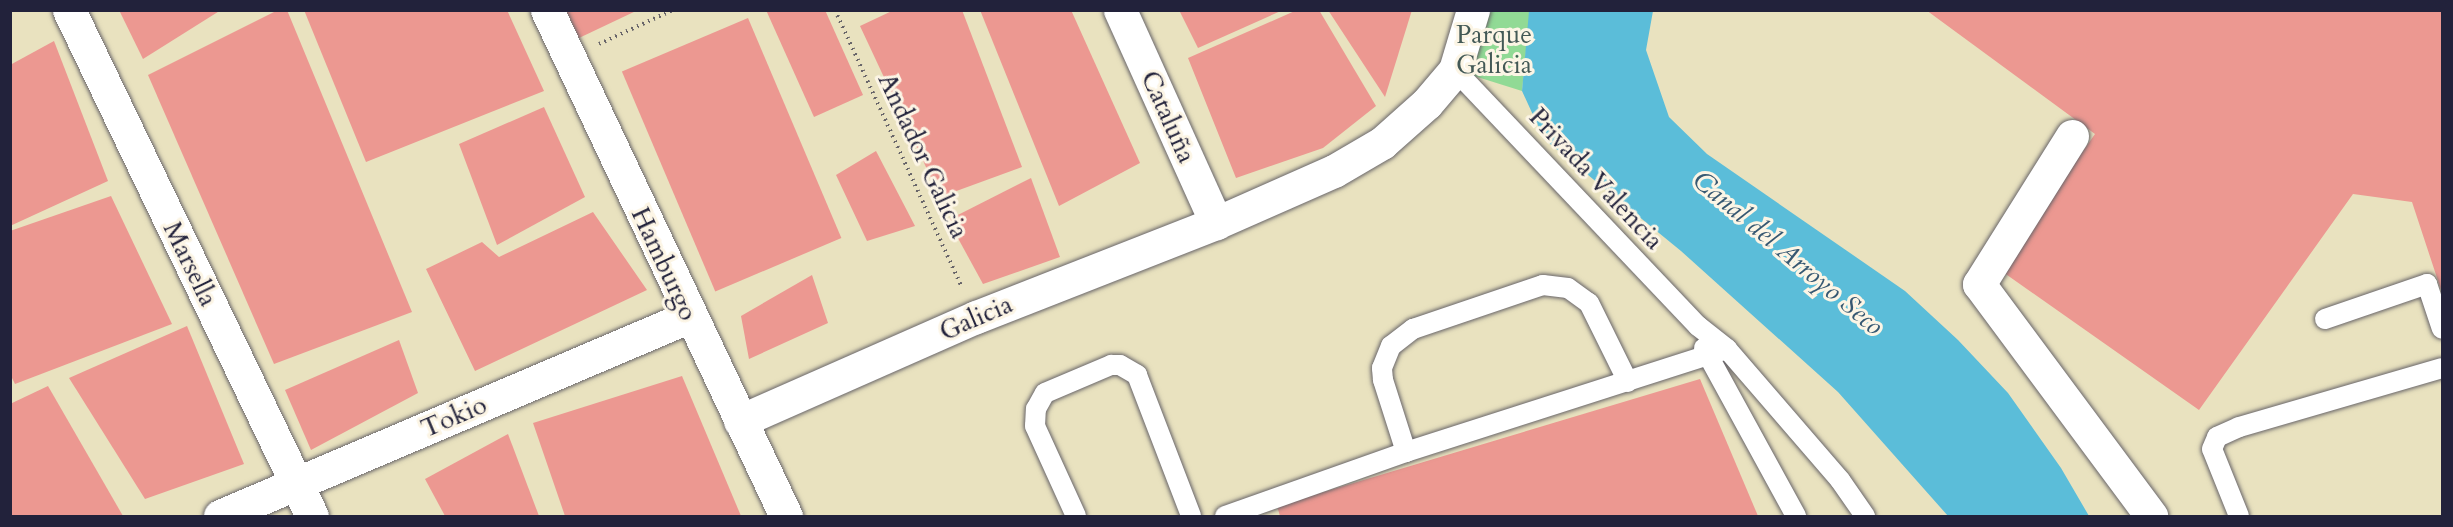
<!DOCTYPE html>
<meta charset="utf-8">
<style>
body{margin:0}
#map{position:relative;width:2453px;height:527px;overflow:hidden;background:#e9e2bf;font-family:Cardo,serif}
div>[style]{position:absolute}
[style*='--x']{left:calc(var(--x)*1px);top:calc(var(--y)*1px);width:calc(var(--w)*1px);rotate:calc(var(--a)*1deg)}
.green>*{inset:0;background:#91da95}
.water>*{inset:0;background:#5bbdd9}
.building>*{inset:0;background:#ec9891;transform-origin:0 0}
.path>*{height:4px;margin-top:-2px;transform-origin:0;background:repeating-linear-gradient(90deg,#686569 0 1.5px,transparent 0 6px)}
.roads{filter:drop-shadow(0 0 2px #686569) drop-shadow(0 0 2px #686569)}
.service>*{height:20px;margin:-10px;padding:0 10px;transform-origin:10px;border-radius:10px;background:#fff}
.minor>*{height:33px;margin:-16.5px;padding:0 16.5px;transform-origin:16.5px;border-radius:16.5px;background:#fff}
span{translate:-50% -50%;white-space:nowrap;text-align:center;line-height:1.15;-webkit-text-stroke:6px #fcf5e5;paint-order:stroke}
.park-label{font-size:26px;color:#435956}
.street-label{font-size:26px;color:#22223b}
.water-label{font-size:27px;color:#365872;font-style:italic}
.frame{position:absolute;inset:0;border:12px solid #22223b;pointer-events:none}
</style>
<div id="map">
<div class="green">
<i style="clip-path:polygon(1473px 11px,1530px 11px,1522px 91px,1455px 70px)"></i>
</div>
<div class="water">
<i style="clip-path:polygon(1529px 11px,1653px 11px,1646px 50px,1669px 117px,1707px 154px,1905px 291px,1958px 340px,2008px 393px,2061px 468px,2089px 516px,1948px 516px,1838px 392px,1681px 251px,1544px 139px,1522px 91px)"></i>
</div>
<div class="building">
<i style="clip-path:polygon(119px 10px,221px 10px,143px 59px)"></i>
<i style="clip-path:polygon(278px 10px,287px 10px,412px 312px,274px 364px,148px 75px)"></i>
<i style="clip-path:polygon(304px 10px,507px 10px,544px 91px,366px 162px)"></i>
<i style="clip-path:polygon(566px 10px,638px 10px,579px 38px)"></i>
<i style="clip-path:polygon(766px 10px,825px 10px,863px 95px,814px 117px)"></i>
<i style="clip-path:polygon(894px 10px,962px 10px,1022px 167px,940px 197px,860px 26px)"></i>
<i style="clip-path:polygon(980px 10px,1071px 10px,1140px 163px,1059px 206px)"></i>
<i style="clip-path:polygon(1179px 10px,1283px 10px,1198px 48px)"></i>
<i style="clip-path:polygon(1297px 10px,1319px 10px,1376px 106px,1323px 148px,1236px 178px,1188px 58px)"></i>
<i style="clip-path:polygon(1328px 10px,1412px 10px,1385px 97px)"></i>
<i style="clip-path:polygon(1926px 10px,2442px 10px,2442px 293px,2412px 202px,2353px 194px,2199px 410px,2000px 270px,2095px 134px)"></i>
<i style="left:748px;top:18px;width:239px;height:137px;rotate:67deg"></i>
<i style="clip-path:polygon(54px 41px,108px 181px,10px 226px,10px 65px)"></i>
<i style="clip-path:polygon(544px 107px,585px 197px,497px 245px,459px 144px)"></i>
<i style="clip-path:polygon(876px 151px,915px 226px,867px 241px,836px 175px)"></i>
<i style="clip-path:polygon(1031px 178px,1060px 257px,983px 284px,948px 220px)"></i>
<i style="clip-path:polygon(111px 196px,172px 324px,15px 384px,10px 374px,10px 231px)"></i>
<i style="clip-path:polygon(593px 212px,647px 290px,475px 371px,426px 269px,482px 242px,499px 257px)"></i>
<i style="clip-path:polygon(812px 275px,828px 323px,749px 359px,741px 316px)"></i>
<i style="clip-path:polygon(187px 326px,244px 464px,145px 499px,69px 378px)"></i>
<i style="clip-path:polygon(399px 340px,418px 393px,311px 450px,285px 390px)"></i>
<i style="clip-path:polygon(682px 376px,741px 516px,565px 516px,533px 423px)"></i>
<i style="clip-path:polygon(1700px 379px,1758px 516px,1280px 516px,1277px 506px)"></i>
<i style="clip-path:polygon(48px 386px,123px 516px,10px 516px,10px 404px)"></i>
<i style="clip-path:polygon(508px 434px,539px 516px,445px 516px,425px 479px)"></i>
</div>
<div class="path">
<i style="--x:835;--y:10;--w:305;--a:65.4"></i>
<i style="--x:599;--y:44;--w:81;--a:-24.7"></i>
</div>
<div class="roads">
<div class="service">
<i style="--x:1455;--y:70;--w:353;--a:46.5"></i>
<i style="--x:1698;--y:326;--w:37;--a:38"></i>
<i style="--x:1727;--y:349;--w:173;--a:49.2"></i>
<i style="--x:1840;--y:480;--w:44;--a:55.2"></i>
<i style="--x:2325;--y:319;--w:108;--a:-18.9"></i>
<i style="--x:2427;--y:284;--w:47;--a:71.6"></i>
<i style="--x:1704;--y:348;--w:192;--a:61.3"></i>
<i style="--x:1406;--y:452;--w:76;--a:-107.7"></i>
<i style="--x:1383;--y:380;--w:12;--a:-95"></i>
<i style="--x:1382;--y:368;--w:24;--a:-68"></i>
<i style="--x:1391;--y:346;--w:28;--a:-38"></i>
<i style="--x:1413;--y:329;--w:137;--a:-18.7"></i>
<i style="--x:1543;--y:285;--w:25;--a:7"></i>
<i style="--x:1568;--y:288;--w:26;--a:36"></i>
<i style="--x:1589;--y:303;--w:88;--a:63.7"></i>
<i style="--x:1076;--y:516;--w:99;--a:-114.5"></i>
<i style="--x:1035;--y:426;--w:17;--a:-87"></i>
<i style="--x:1036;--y:409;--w:18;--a:-61"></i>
<i style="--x:1045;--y:393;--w:72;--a:-23"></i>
<i style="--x:1111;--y:365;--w:9;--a:0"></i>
<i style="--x:1120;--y:365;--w:20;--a:30"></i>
<i style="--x:1137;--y:375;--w:151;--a:69"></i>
<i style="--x:1225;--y:516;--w:192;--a:-19.5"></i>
<i style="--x:1406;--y:452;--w:337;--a:-17.8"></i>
<i style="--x:2239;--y:516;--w:72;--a:-111.9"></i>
<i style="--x:2212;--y:449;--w:13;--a:-67"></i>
<i style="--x:2217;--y:437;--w:24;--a:-24"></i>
<i style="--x:2239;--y:427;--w:211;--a:-16.2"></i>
</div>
<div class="minor">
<i style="--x:69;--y:10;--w:561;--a:64.35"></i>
<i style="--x:547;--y:10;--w:560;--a:64.72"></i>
<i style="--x:1120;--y:10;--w:234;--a:65.7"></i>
<i style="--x:2072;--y:136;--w:175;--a:122.1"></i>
<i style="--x:1979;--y:284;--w:289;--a:53.4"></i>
<i style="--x:740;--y:421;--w:258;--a:-23.8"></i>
<i style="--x:976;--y:317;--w:258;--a:-21.4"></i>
<i style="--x:1216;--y:223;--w:129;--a:-23.8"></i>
<i style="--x:1334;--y:171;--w:56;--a:-30.3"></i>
<i style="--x:1382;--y:143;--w:60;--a:-41.6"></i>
<i style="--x:1427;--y:103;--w:43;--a:-49.7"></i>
<i style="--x:1455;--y:70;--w:63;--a:-73.3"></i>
<i style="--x:220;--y:516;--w:509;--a:-23.04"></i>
</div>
</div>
<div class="park-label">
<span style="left:1494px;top:50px">Parque<br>Galicia</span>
</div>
<div class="street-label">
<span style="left:1168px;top:117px;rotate:66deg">Cataluña</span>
<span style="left:923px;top:156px;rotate:65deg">Andador Galicia</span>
<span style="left:1596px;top:179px;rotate:47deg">Privada Valencia</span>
<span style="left:190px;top:264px;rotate:64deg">Marsella</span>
<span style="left:664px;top:264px;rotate:65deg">Hamburgo</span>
<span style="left:976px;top:318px;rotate:-23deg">Galicia</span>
<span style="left:454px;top:417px;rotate:-23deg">Tokio</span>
</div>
<div class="water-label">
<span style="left:1788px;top:253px;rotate:40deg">Canal del Arroyo Seco</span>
</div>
<div class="frame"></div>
</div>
